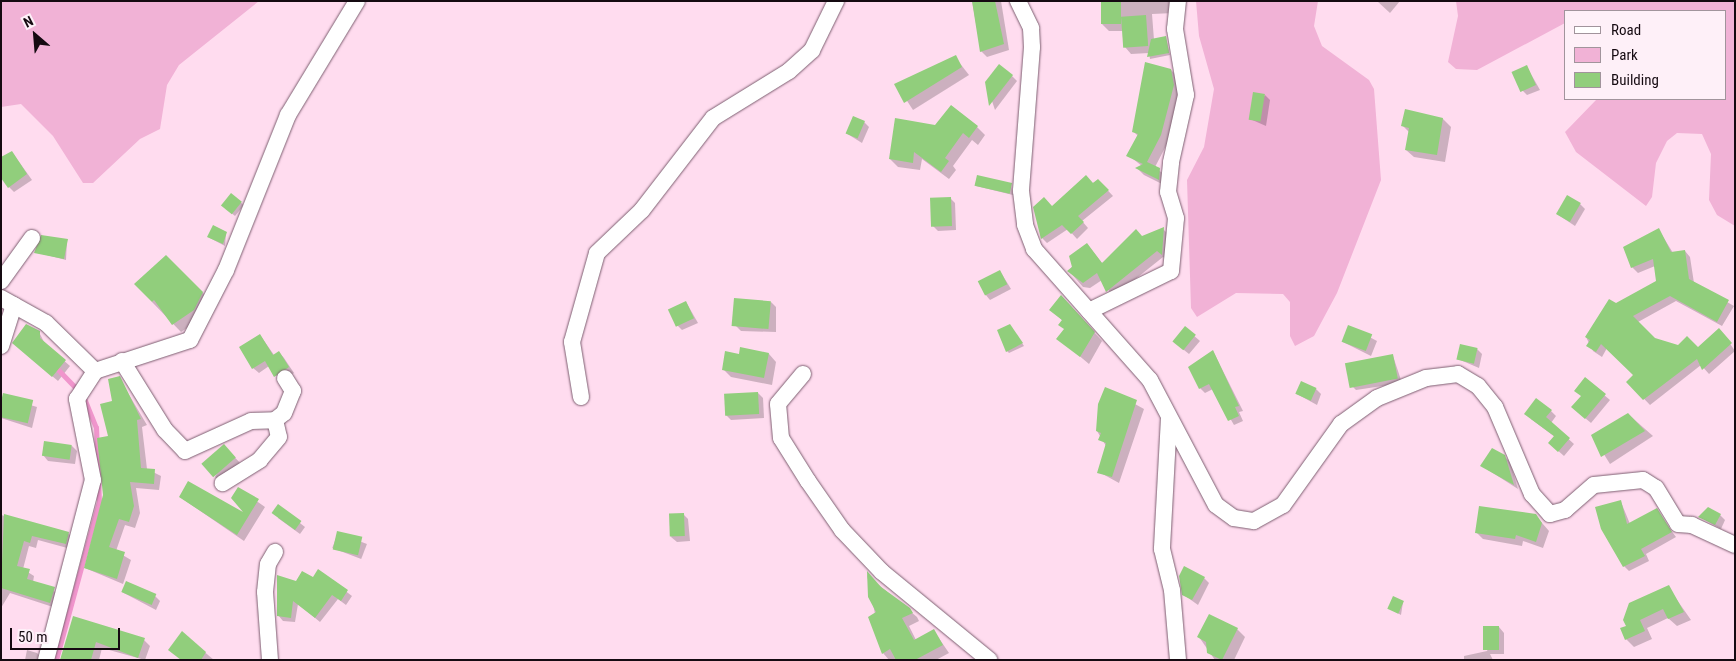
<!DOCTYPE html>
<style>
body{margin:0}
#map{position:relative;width:1736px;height:661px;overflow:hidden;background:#ffdcef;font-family:"Roboto Condensed",sans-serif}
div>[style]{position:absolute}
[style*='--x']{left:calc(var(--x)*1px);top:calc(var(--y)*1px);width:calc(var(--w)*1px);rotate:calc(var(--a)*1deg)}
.green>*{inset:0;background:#f1b2d6}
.shadow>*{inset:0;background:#0003;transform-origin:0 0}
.stream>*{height:4.5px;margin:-2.25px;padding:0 2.25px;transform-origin:2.25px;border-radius:2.25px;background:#f095cc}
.building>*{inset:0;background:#91ce7c;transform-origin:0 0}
.roads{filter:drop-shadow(0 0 1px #7d5f71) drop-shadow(0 0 1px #7d5f71)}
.street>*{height:16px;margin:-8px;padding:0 8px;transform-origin:8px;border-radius:8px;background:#fff}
span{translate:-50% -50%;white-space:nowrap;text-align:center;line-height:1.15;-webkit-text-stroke:5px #fef0f8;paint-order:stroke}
.frame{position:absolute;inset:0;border:2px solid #150a11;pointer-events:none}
.legend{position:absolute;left:1564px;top:10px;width:162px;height:90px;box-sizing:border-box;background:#fef0f8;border:1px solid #a1949c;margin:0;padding:6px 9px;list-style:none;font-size:15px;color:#150a11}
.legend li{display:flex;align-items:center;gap:10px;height:25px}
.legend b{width:25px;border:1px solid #a1949c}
.north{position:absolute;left:10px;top:10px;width:50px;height:50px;-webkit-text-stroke:4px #fef0f8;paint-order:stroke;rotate:333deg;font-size:14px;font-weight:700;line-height:20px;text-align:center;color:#150a11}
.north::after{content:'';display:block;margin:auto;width:18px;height:22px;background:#150a11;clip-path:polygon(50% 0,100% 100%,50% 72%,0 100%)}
.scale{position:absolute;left:10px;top:628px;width:110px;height:22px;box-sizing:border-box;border:2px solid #150a11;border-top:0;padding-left:6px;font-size:15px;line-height:18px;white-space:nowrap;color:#150a11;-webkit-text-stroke:4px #fef0f8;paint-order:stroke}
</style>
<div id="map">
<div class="green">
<i style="clip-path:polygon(1px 1px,259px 1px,179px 65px,167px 85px,160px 129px,140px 139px,93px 183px,83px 183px,53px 136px,21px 104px,1px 107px)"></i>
<i style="clip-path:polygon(1196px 1px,1318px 1px,1314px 26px,1322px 46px,1369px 80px,1374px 89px,1381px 180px,1337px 293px,1314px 336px,1295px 346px,1290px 336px,1290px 302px,1283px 294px,1236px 293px,1197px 317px,1191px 308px,1187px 180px,1204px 147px,1214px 89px,1199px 36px)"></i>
<i style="clip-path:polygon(1456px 1px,1735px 1px,1735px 226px,1717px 215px,1709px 200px,1711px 154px,1702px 134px,1677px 133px,1667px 141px,1656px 163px,1652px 197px,1646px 206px,1576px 152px,1565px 132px,1597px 99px,1725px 99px,1725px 11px,1565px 11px,1565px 23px,1477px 70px,1456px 69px,1448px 62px,1458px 16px)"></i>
</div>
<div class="shadow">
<i style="clip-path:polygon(972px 1px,1001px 1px,1009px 50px,987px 57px,981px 51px)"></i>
<i style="clip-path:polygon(1103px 1px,1178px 1px,1174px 13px,1152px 14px,1154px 40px,1166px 38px,1170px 55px,1150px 59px,1149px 53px,1131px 54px,1125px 47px,1123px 31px,1109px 31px,1102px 24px)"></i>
<i style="clip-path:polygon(1377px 1px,1400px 1px,1390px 13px)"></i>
<i style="clip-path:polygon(955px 57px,969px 75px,913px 110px,896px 84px)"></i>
<i style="clip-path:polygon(1146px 63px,1171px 70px,1178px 77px,1181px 93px,1168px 142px,1155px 167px,1167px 177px,1166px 186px,1144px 175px,1137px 168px,1142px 166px,1128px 155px,1138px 136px,1134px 132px)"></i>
<i style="clip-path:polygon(1527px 67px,1540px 90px,1527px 95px,1522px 90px)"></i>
<i style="clip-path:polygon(1012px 76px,1017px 81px,995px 110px,986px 83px)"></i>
<i style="clip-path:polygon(1265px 95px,1270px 100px,1266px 126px,1250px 119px)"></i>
<i style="clip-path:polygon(1406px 111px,1443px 119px,1451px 127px,1445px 162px,1414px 157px,1406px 150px,1409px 132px,1403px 126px)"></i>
<i style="clip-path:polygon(864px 122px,869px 127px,862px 143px,846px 133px)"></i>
<i style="clip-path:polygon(936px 126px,977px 127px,985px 135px,978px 145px,972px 140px,953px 166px,956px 170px,949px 179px,922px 159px,920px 170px,898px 167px,890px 159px)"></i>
<i style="clip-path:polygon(12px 152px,32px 180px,14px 192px,9px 187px)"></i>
<i style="clip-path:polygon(1098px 180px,1113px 196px,1082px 221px,1088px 228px,1077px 239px,1068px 229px,1047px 243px,1042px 238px,1052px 207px)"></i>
<i style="clip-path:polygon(1011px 184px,1013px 195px,976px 186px)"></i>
<i style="clip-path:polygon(231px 195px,244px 205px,235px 216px,225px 208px)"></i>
<i style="clip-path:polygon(950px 198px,955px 203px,956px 230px,938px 231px,933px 226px)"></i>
<i style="clip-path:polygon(1580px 204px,1585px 209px,1575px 226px,1557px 214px)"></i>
<i style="clip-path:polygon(1163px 229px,1169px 235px,1168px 260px,1163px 257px,1113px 297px,1102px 280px,1090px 288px,1083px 287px,1069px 271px,1087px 244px,1102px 263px)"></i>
<i style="clip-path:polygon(1659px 230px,1673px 253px,1685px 251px,1690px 257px,1694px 283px,1734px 306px,1722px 326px,1676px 301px,1638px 322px,1655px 339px,1678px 347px,1698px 349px,1724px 335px,1735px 351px,1709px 374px,1701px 365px,1650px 405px,1628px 382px,1635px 375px,1607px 348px,1602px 357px,1593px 351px,1586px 337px,1616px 305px,1657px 281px,1655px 266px,1638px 273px,1632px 267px)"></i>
<i style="clip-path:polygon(226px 233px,225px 246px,208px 237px)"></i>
<i style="clip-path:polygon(67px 240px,66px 260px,35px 252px)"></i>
<i style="clip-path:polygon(166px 256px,211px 301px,202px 318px,181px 332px,152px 302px)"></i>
<i style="clip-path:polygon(1000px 271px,1011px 289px,990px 300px,985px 294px)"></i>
<i style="clip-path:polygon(686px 302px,698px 323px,682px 330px,677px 325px)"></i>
<i style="clip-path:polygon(771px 302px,776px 307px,776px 332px,741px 331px,736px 326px)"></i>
<i style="clip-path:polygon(1069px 305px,1102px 341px,1089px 364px,1058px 338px,1065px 329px,1063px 321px,1051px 310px)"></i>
<i style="clip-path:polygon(1349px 326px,1377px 341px,1371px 356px,1343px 342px)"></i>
<i style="clip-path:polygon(1012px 328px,1024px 346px,1009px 353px,1007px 351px)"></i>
<i style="clip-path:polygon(1185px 328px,1200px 341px,1189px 354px,1179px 346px)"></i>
<i style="clip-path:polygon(39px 332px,45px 344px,70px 366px,58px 381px,19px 348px)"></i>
<i style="clip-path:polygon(260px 335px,274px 355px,279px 352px,284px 358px,294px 373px,281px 381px,269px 366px,259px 373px,253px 368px)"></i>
<i style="clip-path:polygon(1477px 349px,1482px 354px,1479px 368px,1458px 359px)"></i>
<i style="clip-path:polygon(1213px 351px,1243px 411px,1239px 412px,1243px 421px,1234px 425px,1213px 389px,1205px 393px,1200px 388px)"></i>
<i style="clip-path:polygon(769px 354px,776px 362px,772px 385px,731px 377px,723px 369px,740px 355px)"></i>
<i style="clip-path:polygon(1393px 356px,1402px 383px,1356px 390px,1351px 385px)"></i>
<i style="clip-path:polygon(119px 378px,147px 425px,142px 427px,147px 469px,161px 476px,159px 490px,136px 488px,140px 513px,135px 528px,125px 525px,116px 551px,131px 560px,123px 584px,85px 568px,105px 495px)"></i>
<i style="clip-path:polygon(1585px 379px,1610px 400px,1591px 423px,1578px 412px)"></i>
<i style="clip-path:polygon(1106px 388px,1144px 409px,1119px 483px,1099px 472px,1106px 446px,1097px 431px)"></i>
<i style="clip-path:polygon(1316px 389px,1321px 394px,1317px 405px,1297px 394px)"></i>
<i style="clip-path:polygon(758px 393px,763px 398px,764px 418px,731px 420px,726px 415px)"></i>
<i style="clip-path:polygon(4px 397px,37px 407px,32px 428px,1px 418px)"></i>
<i style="clip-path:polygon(1551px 411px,1556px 416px,1551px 423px,1574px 444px,1564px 456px,1555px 448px,1555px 437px,1531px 419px)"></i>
<i style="clip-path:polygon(1628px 414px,1653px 436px,1610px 464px,1592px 435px)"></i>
<i style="clip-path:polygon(72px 446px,77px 451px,75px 464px,48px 461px,43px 455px)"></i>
<i style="clip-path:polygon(229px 451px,241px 464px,220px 482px,215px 477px)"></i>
<i style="clip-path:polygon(1504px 456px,1510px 462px,1518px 489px,1482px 466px)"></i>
<i style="clip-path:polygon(238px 488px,265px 507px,244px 541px,180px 497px,248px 517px)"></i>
<i style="clip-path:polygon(1621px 502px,1630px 524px,1656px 510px,1676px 537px,1646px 554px,1649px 561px,1629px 571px,1624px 566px)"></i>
<i style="clip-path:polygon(278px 506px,305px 527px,300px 534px,278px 518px)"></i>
<i style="clip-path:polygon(683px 514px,688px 519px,690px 541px,677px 542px,671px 537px)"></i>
<i style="clip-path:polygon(1px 515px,68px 533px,74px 539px,71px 549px,38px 540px,36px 548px,29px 546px,23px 569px,34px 576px,33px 582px,60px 594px,56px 608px,10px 593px,1px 608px)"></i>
<i style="clip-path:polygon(1720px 515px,1725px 520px,1721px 529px,1700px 517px)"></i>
<i style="clip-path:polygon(1536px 516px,1549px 531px,1543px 548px,1523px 541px,1522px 546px,1483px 539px,1476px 532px)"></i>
<i style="left:338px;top:533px;width:31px;height:16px;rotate:21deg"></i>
<i style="clip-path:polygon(319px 571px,352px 596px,346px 605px,338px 599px,320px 622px,298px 604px,295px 622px,283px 621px,278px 615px,297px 582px,313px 579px)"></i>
<i style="clip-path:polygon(867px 575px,917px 617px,919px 621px,909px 626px,916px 640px,934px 631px,949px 653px,936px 660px,889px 660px,883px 653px)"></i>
<i style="clip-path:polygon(1204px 578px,1209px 583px,1198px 605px,1184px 595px)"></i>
<i style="clip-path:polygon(1668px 587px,1691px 620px,1677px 626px,1668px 618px,1647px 628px,1652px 639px,1634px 647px,1626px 639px,1627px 627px)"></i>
<i style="clip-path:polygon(122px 592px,155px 596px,160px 601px,156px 610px)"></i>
<i style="clip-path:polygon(1403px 602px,1401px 615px,1390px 609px)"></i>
<i style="clip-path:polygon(74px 618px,144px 640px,150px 646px,145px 660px,102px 648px,99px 660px,61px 660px)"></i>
<i style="clip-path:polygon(1499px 627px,1504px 633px,1504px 654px,1490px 654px,1493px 660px,1464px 660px,1464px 656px,1487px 651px)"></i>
<i style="clip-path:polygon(1237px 629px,1245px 637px,1234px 660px,1215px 660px,1199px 637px)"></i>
<i style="clip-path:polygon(182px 633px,214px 660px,181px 660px)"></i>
<i style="clip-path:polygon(27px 650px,37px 653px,43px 660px,25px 660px)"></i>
</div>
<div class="stream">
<i style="--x:54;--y:365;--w:35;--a:46"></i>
<i style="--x:56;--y:660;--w:164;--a:-74.8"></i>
<i style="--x:99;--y:502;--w:74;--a:-92.3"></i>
<i style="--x:96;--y:428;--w:35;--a:-112"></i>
</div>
<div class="building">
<i style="clip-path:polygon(972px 1px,995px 1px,1004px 44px,980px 52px)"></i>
<i style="left:1101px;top:1px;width:20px;height:23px"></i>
<i style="left:1146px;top:15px;width:31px;height:25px;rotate:86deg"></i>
<i style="clip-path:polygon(1166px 36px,1169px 53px,1147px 57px,1151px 39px)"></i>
<i style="clip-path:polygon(956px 55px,962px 67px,904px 103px,894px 84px)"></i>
<i style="clip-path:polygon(1145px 62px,1171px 69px,1174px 85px,1161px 135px,1147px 162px,1160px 168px,1159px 180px,1135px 168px,1143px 164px,1126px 156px,1138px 134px,1132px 132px)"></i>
<i style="clip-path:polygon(999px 64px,1013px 75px,989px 106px,985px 82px)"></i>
<i style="left:1527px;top:65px;width:22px;height:17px;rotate:66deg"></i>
<i style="left:1253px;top:92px;width:12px;height:28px;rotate:9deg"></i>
<i style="clip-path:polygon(951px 105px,978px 126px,969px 138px,963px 133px,945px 158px,949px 161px,941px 172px,914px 152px,913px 163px,889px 159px,895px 118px,935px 125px)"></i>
<i style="clip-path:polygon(1405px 109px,1443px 118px,1437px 155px,1405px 150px,1409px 128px,1401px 126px)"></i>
<i style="left:853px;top:116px;width:13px;height:19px;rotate:23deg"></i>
<i style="clip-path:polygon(12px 151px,27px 174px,8px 188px,1px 178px,1px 157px)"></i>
<i style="left:977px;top:175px;width:36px;height:11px;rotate:13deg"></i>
<i style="clip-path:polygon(1086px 175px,1093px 183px,1098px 179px,1109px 190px,1078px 216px,1084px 222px,1071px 234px,1062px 225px,1041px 239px,1033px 207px,1044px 197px,1052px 206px)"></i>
<i style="left:231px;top:193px;width:14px;height:16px;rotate:39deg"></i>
<i style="left:1567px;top:195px;width:16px;height:22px;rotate:30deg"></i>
<i style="left:951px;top:197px;width:29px;height:21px;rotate:88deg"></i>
<i style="clip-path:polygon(213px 225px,227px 232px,223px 244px,207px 237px)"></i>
<i style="clip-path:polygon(1164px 227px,1162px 255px,1157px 251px,1106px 292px,1097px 273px,1083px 283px,1067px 271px,1072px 267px,1069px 256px,1087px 243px,1102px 263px,1136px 229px,1142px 236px)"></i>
<i style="clip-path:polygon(1659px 228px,1671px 252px,1685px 250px,1689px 279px,1729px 300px,1717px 322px,1670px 296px,1633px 316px,1655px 338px,1678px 345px,1687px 336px,1698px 347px,1719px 328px,1732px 343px,1702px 370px,1697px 359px,1643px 400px,1626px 382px,1633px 375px,1601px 344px,1596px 352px,1586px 346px,1590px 340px,1585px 337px,1609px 299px,1616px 303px,1656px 281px,1653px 259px,1631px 268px,1623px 247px)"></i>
<i style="clip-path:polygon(41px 235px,68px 239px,64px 259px,34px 253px)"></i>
<i style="clip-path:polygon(166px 255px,203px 292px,194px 310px,172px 325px,154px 300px,152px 302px,134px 284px)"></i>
<i style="left:1000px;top:270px;width:16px;height:25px;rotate:63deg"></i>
<i style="clip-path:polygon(1061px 295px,1095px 332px,1080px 357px,1056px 339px,1064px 329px,1058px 325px,1062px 320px,1049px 310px)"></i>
<i style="left:734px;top:298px;width:37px;height:28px;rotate:5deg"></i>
<i style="left:686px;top:301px;width:19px;height:20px;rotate:65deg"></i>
<i style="clip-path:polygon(26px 324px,40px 331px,40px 338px,66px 360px,52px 377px,12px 343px)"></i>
<i style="clip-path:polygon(1010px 324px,1023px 343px,1006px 352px,997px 330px)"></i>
<i style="left:1348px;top:325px;width:26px;height:18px;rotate:21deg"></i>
<i style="left:1185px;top:326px;width:14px;height:20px;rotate:39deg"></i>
<i style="clip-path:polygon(260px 334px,273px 355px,279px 351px,289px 367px,274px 377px,265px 361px,252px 369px,239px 347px)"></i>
<i style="left:1460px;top:344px;width:18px;height:16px;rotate:13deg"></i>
<i style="clip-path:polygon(740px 347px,769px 353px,764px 378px,722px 370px,725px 351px,739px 354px)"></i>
<i style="clip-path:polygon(1213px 350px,1239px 406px,1235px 407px,1239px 416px,1228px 421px,1209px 384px,1199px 389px,1188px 367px)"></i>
<i style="left:1393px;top:354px;width:25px;height:49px;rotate:79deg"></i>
<i style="clip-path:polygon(120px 376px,141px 419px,137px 420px,141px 468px,155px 469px,154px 484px,130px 482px,134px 506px,129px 522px,119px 519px,109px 547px,125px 552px,117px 579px,84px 568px,103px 495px,97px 438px,108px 436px,100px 404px,112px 401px,108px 379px)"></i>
<i style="clip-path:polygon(1585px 377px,1606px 394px,1585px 419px,1571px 407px,1581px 396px,1574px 391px)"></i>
<i style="left:1301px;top:381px;width:17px;height:14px;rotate:24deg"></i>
<i style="clip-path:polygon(1105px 387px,1137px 400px,1112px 477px,1097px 473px,1106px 443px,1098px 440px,1101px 433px,1096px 431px,1098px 404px)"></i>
<i style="left:758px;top:392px;width:22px;height:34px;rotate:87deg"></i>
<i style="left:3px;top:393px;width:31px;height:24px;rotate:13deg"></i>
<i style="clip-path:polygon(1536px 398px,1552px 410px,1546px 417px,1570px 438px,1558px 452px,1548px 443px,1554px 436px,1524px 414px)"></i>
<i style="clip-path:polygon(1628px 413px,1645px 431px,1601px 457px,1591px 435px)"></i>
<i style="left:44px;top:441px;width:28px;height:15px;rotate:8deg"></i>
<i style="left:224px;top:444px;width:18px;height:30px;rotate:49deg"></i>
<i style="clip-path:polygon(1492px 448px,1505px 455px,1514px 485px,1480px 466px)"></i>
<i style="clip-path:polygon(188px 481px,243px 512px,231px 498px,238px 487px,259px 499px,237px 535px,179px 497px)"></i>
<i style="clip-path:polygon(1621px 500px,1627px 524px,1657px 508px,1672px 532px,1641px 549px,1645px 556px,1623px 567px,1601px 529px,1595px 507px)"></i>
<i style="left:278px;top:504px;width:29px;height:11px;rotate:36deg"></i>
<i style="clip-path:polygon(1479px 506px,1536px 514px,1542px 523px,1536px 542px,1516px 535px,1515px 539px,1475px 533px)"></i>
<i style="clip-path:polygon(1708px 507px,1721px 514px,1715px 525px,1698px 517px)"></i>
<i style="left:684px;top:513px;width:23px;height:15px;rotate:88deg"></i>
<i style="clip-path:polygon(4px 514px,69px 532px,66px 544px,32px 536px,30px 543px,24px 541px,17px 566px,30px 569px,27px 579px,55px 587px,50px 603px,1px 588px)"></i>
<i style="left:337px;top:531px;width:26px;height:19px;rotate:13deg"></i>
<i style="clip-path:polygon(1184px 566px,1205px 577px,1192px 600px,1182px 595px,1179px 576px)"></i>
<i style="clip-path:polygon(318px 569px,348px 590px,341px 601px,332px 595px,315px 618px,293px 601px,291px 618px,277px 616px,277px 575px,296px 581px,302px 571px,313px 577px)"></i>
<i style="clip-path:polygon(867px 571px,881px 587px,910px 608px,913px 613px,902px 618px,914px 640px,934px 629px,943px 645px,915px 660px,896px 660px,890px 649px,882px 654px,868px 617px,876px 612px,868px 597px)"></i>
<i style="left:126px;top:581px;width:33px;height:12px;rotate:23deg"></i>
<i style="clip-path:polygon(1669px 585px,1684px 612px,1668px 619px,1663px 609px,1640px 620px,1645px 631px,1625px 640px,1620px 628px,1626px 626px,1623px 620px,1629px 603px)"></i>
<i style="left:1393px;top:596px;width:12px;height:14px;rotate:24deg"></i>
<i style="clip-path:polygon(1209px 614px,1238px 628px,1222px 660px,1207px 653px,1206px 642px,1197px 637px)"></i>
<i style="clip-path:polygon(73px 616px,145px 638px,138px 658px,96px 642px,91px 660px,60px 660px)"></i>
<i style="left:1483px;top:626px;width:16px;height:24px"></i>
<i style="clip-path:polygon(182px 631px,206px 652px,201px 660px,181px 660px,168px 650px)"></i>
</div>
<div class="roads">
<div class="street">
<i style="--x:1018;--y:1;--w:30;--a:64"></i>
<i style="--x:1031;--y:28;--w:19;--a:87"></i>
<i style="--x:1032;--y:47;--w:144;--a:94.4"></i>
<i style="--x:1021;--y:191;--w:34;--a:83"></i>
<i style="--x:1025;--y:225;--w:26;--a:69"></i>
<i style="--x:1034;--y:249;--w:175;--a:48.5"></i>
<i style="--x:1150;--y:380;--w:141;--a:62.2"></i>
<i style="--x:1216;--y:505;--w:22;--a:36"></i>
<i style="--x:1234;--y:518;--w:20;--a:9"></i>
<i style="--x:1254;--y:521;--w:33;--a:-29"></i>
<i style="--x:1283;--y:505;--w:100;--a:-54.4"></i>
<i style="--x:1341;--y:424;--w:44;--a:-35.8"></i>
<i style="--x:1377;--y:398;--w:53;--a:-22.2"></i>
<i style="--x:1426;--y:378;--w:32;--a:-7"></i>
<i style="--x:1458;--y:374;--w:23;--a:31"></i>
<i style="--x:1478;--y:386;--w:27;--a:51"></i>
<i style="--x:1495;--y:407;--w:95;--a:67"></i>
<i style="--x:1532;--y:494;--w:27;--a:48"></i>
<i style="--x:1550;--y:514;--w:16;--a:-15"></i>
<i style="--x:1565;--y:510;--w:38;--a:-41"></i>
<i style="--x:1594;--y:485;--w:49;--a:-5.8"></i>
<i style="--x:1643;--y:480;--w:15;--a:32"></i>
<i style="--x:1656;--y:488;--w:42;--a:58.6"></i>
<i style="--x:1678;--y:524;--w:14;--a:4"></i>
<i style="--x:1692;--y:525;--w:47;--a:24.9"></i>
<i style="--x:1;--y:281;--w:53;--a:-54.2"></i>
<i style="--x:1;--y:298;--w:51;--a:29.1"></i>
<i style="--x:46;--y:323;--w:69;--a:44.4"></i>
<i style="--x:1089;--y:311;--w:91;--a:-26"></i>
<i style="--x:1171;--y:271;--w:53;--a:-84.6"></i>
<i style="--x:1176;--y:218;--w:27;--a:-107"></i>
<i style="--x:1168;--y:192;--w:30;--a:-84"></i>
<i style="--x:1171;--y:162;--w:69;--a:-77.4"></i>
<i style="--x:1186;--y:95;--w:67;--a:-99.5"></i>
<i style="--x:1175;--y:29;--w:28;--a:-84"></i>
<i style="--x:1;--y:346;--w:43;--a:-72.4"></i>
<i style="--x:122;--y:361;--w:81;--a:58.1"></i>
<i style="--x:165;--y:430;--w:29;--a:46"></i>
<i style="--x:185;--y:451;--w:72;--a:-24.4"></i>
<i style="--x:251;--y:421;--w:24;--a:-2"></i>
<i style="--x:275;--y:420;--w:17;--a:77"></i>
<i style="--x:279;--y:437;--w:30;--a:130"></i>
<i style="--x:260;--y:460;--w:44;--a:148.1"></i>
<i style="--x:803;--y:374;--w:39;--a:130"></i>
<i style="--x:778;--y:404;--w:34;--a:85"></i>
<i style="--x:781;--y:438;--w:51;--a:57.9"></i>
<i style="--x:808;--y:481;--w:60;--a:55.2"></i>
<i style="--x:842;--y:530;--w:58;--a:46.4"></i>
<i style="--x:882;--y:572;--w:139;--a:39.4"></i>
<i style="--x:581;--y:397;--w:56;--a:-99.3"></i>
<i style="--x:572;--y:342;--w:92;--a:-74.3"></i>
<i style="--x:597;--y:253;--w:62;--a:-43.7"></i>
<i style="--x:642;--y:210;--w:116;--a:-52.3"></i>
<i style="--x:713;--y:118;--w:89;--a:-31.7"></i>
<i style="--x:789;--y:71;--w:31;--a:-42"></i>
<i style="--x:812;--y:50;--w:55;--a:-63.9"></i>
<i style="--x:1169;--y:418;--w:131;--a:93.1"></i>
<i style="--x:1162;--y:549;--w:42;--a:76.3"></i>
<i style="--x:1172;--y:590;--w:70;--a:85.1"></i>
<i style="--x:275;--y:420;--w:11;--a:-38"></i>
<i style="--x:284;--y:413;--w:24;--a:-68"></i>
<i style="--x:293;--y:391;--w:15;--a:-122"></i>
<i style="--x:46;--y:660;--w:186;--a:-75.4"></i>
<i style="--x:93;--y:480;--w:83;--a:-101.2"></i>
<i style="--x:77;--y:399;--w:33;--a:-57"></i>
<i style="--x:95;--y:371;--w:100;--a:-18.1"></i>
<i style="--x:190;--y:340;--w:79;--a:-62.8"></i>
<i style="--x:226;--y:270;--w:167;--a:-68.2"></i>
<i style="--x:288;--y:115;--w:133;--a:-58.8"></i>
<i style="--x:270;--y:660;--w:68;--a:-94.2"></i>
<i style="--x:265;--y:592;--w:28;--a:-84"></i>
<i style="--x:268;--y:564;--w:14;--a:-60"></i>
</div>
</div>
<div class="frame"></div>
<ul class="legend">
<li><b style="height:6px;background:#fff"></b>Road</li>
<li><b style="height:14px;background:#f1b2d6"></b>Park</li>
<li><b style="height:14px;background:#91ce7c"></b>Building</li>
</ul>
<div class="north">N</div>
<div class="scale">50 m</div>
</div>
